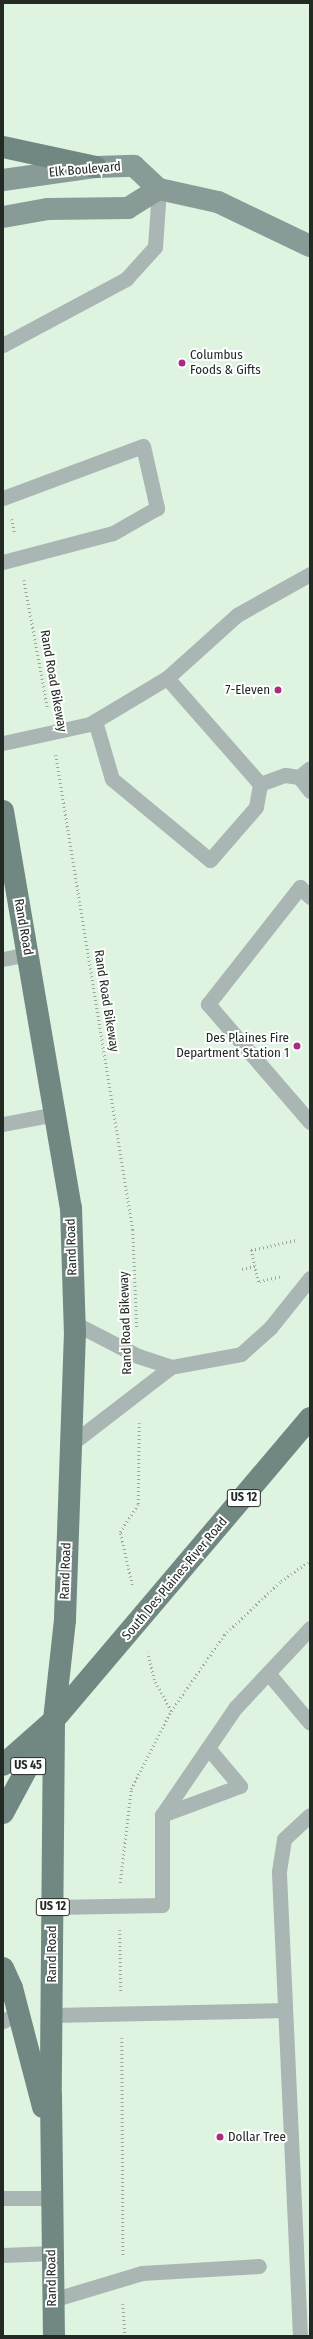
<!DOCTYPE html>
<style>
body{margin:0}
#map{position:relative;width:313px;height:2339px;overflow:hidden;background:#dff3e1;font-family:"Fira Sans Condensed",sans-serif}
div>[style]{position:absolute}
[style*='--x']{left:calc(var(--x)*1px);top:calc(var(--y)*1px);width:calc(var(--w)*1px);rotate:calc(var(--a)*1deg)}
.path>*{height:2.5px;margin-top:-1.25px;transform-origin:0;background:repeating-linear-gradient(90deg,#97a799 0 1px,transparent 0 4px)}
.service>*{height:15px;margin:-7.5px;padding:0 7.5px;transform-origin:7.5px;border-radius:7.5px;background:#a9b6b3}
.secondary>*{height:22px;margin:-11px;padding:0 11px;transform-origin:11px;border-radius:11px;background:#889b96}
.primary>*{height:22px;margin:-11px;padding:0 11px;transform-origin:11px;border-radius:11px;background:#718782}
.dots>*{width:11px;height:11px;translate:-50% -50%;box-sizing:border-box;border:2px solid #fff;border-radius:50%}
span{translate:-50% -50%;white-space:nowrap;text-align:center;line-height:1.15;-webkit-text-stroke:4px #fff;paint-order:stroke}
.shield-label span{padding:1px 3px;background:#fff;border:1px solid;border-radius:3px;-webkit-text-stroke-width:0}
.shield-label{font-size:12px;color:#232a24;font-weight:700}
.street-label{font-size:13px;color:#232a24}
.poi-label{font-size:13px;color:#232a24}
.left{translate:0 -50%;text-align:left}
.right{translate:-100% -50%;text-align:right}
.frame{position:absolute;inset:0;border:4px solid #232a24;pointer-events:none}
</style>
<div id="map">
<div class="path">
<i style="--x:12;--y:519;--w:15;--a:79"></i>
<i style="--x:24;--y:580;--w:131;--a:79.5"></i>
<i style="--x:56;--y:755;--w:481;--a:80.8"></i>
<i style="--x:133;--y:1230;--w:98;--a:87.7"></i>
<i style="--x:242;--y:1269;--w:13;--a:-13"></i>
<i style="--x:280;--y:1277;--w:23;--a:167"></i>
<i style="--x:258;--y:1282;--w:33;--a:-102"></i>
<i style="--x:251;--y:1250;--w:46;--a:-12.5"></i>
<i style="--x:132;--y:1585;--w:54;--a:-102.8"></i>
<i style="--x:120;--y:1532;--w:33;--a:-57"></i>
<i style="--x:138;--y:1504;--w:81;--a:-89.3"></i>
<i style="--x:171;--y:1711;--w:93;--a:-55.1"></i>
<i style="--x:224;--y:1635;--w:79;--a:-43.5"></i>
<i style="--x:281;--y:1581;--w:35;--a:-35"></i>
<i style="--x:120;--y:1883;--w:95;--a:-83.3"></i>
<i style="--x:131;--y:1789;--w:88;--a:-62.9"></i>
<i style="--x:171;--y:1711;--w:35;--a:-119"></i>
<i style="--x:154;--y:1680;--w:28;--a:-103"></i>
<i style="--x:120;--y:1930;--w:61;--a:89.1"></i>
<i style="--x:122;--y:2038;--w:217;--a:89.7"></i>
<i style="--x:123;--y:2304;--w:32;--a:86"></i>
</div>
<div class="service">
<i style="--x:3;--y:345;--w:140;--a:-28.2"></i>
<i style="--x:126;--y:279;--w:43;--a:-47.8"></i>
<i style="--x:155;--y:247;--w:58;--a:-86.1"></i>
<i style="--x:3;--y:498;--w:149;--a:-20.4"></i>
<i style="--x:143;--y:446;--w:64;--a:77.3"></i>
<i style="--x:157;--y:508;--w:51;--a:150.4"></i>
<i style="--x:113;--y:533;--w:114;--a:165.2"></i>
<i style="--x:310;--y:574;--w:84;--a:150.7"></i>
<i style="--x:237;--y:615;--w:94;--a:138"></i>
<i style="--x:167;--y:678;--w:141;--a:48.7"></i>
<i style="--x:260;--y:784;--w:27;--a:-20"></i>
<i style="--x:285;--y:775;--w:14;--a:8"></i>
<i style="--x:299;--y:777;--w:18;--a:52"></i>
<i style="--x:95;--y:721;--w:60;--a:73.7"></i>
<i style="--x:112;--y:779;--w:127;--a:39.6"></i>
<i style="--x:210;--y:860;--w:70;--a:-49"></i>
<i style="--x:256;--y:807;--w:23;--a:-80"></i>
<i style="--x:3;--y:743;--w:89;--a:-12.3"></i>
<i style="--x:90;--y:724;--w:90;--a:-30.9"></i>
<i style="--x:299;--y:777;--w:14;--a:-39"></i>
<i style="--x:310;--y:897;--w:14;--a:-135"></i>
<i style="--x:300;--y:887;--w:149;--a:128.2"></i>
<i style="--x:208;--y:1004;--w:156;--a:49.2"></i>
<i style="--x:3;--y:959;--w:25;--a:-11"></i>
<i style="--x:3;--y:1124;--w:54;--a:-10.7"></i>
<i style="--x:74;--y:1323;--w:72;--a:27.3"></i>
<i style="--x:138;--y:1356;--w:35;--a:18"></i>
<i style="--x:71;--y:1444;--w:126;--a:-37.6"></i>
<i style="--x:171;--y:1367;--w:71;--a:-10.5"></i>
<i style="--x:241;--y:1354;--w:39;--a:-42"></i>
<i style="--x:270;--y:1328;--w:64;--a:-51.3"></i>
<i style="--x:268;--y:1673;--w:65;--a:50"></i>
<i style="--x:162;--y:1815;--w:83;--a:-20.4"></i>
<i style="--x:240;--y:1786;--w:50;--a:-130.1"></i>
<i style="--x:53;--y:1907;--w:109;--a:-1.1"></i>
<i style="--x:162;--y:1905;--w:90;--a:-90"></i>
<i style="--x:162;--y:1815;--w:130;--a:-55.7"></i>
<i style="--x:235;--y:1708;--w:110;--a:-46.8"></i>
<i style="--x:52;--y:2015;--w:233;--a:-1.2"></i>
<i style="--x:3;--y:2021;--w:18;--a:-27"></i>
<i style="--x:3;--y:2198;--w:49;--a:0"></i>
<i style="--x:3;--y:2255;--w:49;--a:-2.3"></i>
<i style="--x:52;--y:2300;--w:94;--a:-16.7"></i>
<i style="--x:142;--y:2273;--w:117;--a:-3.4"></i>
<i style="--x:300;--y:2336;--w:465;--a:-92.6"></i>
<i style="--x:279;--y:1871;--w:32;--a:-81"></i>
<i style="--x:284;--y:1839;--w:35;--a:-43"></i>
</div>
<div class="secondary">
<i style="--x:3;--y:180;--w:94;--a:-8"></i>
<i style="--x:96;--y:167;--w:38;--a:-2"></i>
<i style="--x:134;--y:166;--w:34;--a:43"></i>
<i style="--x:159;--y:189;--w:60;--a:12.4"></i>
<i style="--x:218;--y:202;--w:102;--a:25.6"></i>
<i style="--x:3;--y:217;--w:46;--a:-10.1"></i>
<i style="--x:48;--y:209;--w:80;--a:-0.7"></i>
<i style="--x:128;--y:208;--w:36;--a:-32"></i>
</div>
<div class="primary">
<i style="--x:3;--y:147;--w:95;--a:12.1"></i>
<i style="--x:3;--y:811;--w:403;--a:80.3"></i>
<i style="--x:71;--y:1208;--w:124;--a:88.2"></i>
<i style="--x:75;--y:1332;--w:288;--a:92"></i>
<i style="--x:65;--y:1620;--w:101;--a:96.3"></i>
<i style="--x:54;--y:1720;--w:375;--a:90.5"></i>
<i style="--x:51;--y:2095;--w:241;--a:89.3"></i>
<i style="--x:3;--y:1765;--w:68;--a:-41.4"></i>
<i style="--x:54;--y:1720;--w:396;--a:-49.7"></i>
<i style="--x:3;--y:1813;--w:91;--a:-61.7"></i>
<i style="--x:3;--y:1968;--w:22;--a:66"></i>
<i style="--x:12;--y:1988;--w:123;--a:75.4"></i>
</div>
<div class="dots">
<i style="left:182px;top:363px;background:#a92d7e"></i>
<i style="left:278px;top:690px;background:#a92d7e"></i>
<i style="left:297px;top:1046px;background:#a92d7e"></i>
<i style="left:220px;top:2137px;background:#a92d7e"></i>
</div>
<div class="shield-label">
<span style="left:244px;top:1498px">US 12</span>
<span style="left:28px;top:1766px">US 45</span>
<span style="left:53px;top:1907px">US 12</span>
</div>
<div class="street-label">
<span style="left:85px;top:170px;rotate:-5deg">Elk Boulevard</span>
<span style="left:53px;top:681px;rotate:80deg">Rand Road Bikeway</span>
<span style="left:23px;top:927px;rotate:80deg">Rand Road</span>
<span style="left:106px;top:1001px;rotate:81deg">Rand Road Bikeway</span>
<span style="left:72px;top:1247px;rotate:-92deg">Rand Road</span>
<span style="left:126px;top:1323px;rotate:-92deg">Rand Road Bikeway</span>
<span style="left:66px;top:1571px;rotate:-88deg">Rand Road</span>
<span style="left:175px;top:1579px;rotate:-50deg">South Des Plaines River Road</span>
<span style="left:52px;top:1954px;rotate:-90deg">Rand Road</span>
<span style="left:52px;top:2278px;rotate:-91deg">Rand Road</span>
</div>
<div class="poi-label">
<span class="left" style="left:190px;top:363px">Columbus<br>Foods &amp; Gifts</span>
<span class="right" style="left:270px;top:690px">7-Eleven</span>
<span class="right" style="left:289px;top:1046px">Des Plaines Fire<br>Department Station 1</span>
<span class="left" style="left:228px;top:2137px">Dollar Tree</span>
</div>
<div class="frame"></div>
</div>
